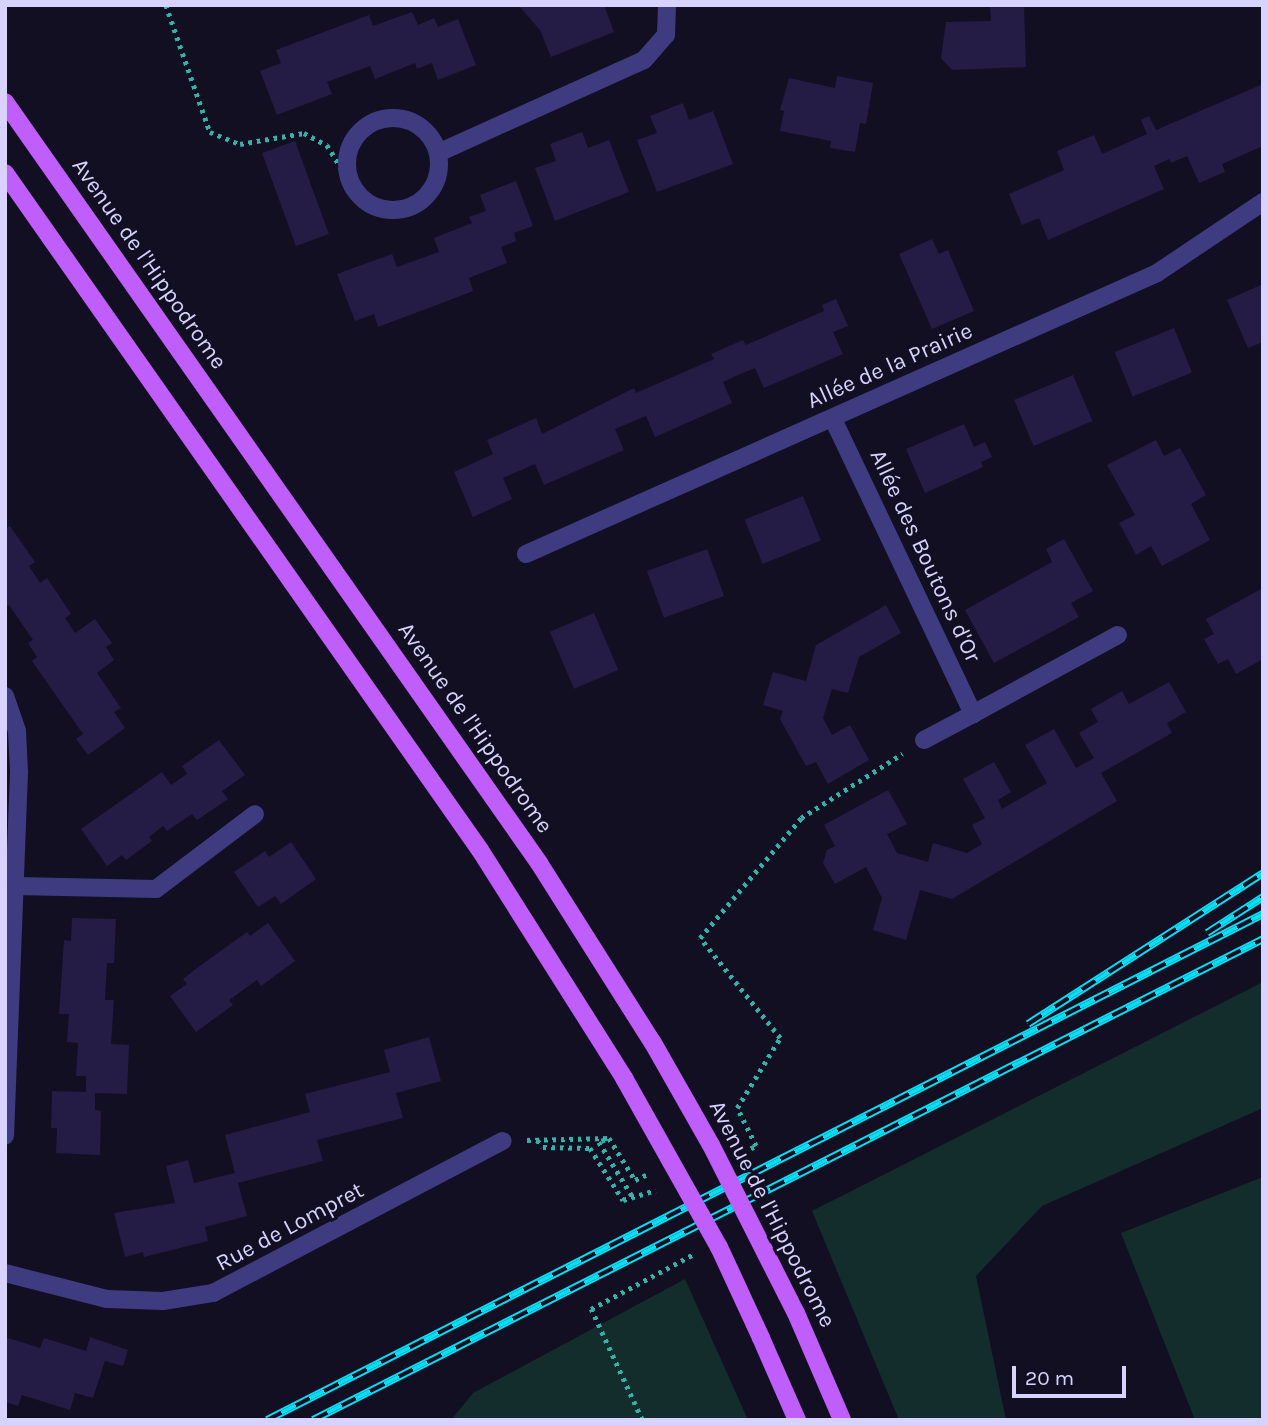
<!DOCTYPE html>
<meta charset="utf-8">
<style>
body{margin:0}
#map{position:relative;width:1268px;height:1425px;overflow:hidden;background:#120f23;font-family:Karla,sans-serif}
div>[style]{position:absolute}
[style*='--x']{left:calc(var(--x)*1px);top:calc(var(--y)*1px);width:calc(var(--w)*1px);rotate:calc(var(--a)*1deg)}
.green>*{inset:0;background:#122d2c}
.building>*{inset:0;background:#241c44;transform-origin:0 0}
.path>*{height:4.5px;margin-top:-2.25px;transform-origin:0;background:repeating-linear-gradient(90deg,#33b2aa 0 3.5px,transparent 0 8.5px)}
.minor>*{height:18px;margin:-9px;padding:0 9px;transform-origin:9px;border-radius:9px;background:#3e3b81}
.minor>.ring{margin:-9px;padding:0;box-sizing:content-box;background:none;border:18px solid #3e3b81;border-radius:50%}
.major>*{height:18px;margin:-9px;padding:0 9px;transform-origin:9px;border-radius:9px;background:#bf5efa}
.rail>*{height:8px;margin-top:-4px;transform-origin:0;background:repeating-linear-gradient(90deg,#120f23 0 16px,#08ddf4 0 32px);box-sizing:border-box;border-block:2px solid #08ddf4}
.major-bridge>*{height:18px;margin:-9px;padding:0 9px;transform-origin:9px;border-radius:9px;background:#bf5efa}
span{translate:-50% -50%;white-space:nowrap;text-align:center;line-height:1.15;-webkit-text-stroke:6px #120f23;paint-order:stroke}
.street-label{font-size:23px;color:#d8d3fe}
.frame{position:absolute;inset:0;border:7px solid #d8d3fe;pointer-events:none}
.scale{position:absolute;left:1012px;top:1366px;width:114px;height:32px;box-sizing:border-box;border:4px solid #d8d3fe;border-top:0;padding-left:9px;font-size:21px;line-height:24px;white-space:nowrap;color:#d8d3fe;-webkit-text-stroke:5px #120f23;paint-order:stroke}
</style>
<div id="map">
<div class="green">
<i style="clip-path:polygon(1263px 982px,1263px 1108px,1042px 1206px,976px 1276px,1006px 1420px,899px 1420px,812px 1211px)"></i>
<i style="clip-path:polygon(1263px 1177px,1263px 1420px,1195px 1420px,1121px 1233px)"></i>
<i style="clip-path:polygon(685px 1279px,748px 1420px,451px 1420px,473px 1393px)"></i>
</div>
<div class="building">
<i style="clip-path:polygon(604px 5px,614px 32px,551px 57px,540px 30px,519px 6px)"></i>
<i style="clip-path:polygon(990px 5px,1024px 5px,1026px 67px,952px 70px,941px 58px,946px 22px,991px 21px)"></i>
<i style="clip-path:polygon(412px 12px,418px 25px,434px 18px,438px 27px,458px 19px,476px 65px,438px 80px,432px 63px,417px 69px,415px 63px,375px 79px,370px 66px,327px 82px,332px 94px,277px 115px,260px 71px,281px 63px,276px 50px,369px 15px,373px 26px)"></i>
<i style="clip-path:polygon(837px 76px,873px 83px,866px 124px,860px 123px,855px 152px,830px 148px,831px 141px,780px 131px,784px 111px,780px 110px,789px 78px,835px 88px)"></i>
<i style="clip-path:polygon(1263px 84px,1263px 146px,1222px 164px,1225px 172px,1199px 183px,1187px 156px,1171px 163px,1169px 159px,1154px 166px,1164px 189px,1048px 240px,1039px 218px,1022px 225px,1009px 194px,1064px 170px,1057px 151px,1094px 135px,1102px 154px,1147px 134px,1141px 120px,1149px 116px,1156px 130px)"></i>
<i style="clip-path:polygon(683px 103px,689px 120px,713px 111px,733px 164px,657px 192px,637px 140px,657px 133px,650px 116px)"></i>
<i style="clip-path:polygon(582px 132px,588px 148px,609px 140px,629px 192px,555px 221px,535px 168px,556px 161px,550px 144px)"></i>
<i style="left:295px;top:141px;width:99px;height:35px;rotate:70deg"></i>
<i style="clip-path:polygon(516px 181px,533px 226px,514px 233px,516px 241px,501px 247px,507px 263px,469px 278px,473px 291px,434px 306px,378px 327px,374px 314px,355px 321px,337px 274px,392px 254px,397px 267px,439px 252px,434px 238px,472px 223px,469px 217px,486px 211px,480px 195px)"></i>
<i style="clip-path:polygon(932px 239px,939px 254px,948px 250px,974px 311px,932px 329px,899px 254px)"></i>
<i style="clip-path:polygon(1263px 284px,1263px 342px,1248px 348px,1227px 300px)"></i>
<i style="clip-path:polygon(836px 299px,848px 326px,833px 332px,843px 354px,764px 388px,755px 368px,738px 375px,723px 382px,732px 403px,655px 437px,646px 416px,615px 429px,624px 450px,544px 485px,535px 464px,503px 478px,512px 499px,473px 517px,454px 472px,493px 454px,487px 440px,536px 418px,542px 434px,634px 388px,636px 393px,714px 359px,711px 354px,743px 340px,746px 345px,824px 311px,822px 305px)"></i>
<i style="left:1174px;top:328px;width:48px;height:64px;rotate:68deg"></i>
<i style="left:1073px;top:375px;width:50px;height:64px;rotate:67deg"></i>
<i style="clip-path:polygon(964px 424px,974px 447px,985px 442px,992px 457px,981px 462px,983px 467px,925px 493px,906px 449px)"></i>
<i style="clip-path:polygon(1156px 440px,1164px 456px,1180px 448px,1206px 495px,1191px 504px,1210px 540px,1162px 566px,1151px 546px,1136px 555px,1128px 539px,1119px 523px,1135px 515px,1107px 465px)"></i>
<i style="left:803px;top:496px;width:48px;height:63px;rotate:68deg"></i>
<i style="clip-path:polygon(10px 526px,35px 562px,29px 566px,40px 583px,47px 578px,71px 614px,65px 618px,75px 633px,95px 619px,112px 643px,106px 647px,114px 660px,97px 673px,121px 708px,114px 712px,125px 728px,88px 755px,76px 739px,83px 734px,32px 661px,37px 657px,28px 643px,33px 640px,9px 605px,5px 608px,5px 529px)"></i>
<i style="clip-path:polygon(1064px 539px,1093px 591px,1071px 603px,1079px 617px,994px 663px,965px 610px,1052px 562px,1046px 549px)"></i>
<i style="left:707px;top:549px;width:50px;height:64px;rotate:70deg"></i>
<i style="clip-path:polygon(1263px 588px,1263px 659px,1236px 674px,1228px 659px,1218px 664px,1204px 639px,1214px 634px,1206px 619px)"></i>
<i style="clip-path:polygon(886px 605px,901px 633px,859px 657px,848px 693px,832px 689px,823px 718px,832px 735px,850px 725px,869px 760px,828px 784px,816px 762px,806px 766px,780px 719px,783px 711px,763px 705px,773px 672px,806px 681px,816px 645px)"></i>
<i style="left:594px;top:613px;width:62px;height:48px;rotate:67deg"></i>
<i style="clip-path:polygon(1169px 682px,1186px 712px,1167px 723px,1172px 733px,1101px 773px,1117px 801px,952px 899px,920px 890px,906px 940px,873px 930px,882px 898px,866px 867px,835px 884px,823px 863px,827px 850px,835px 846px,824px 825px,888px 790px,907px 824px,887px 834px,897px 853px,928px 862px,933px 843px,967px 853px,982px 844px,972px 825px,985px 818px,963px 779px,994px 762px,1011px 792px,998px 800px,1002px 809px,1047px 783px,1025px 745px,1054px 729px,1076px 768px,1094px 758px,1079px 733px,1098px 722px,1091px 709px,1122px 691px,1129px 704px)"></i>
<i style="clip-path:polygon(219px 740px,245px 775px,222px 791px,228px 799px,197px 820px,192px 814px,167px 831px,163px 826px,149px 837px,152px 841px,126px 860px,122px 855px,107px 866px,81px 829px,162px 772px,171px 785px,187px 774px,182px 766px)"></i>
<i style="clip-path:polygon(291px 842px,316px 879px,281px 904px,275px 896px,258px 907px,234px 872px,265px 851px,269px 857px)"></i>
<i style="clip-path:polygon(72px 918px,116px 919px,114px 963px,107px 963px,105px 1000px,114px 1000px,111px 1044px,129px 1045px,127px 1094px,95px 1093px,95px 1110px,101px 1111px,100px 1155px,56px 1153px,57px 1128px,51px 1128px,52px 1091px,86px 1092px,86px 1076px,76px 1076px,78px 1043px,67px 1042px,69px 1014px,59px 1014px,64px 940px,71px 941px)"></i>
<i style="clip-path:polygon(268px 923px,295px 961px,261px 986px,257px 980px,229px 1000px,233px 1005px,196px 1032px,170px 996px,187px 984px,183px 979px,197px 968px,247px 932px,250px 936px)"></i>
<i style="clip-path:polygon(429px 1037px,441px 1081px,396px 1093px,403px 1118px,317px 1140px,323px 1161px,238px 1183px,247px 1216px,205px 1227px,208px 1241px,144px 1257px,143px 1252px,125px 1257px,114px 1213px,175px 1203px,166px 1166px,188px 1160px,194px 1183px,235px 1173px,225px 1135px,310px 1112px,305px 1094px,390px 1072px,384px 1050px)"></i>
<i style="clip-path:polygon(5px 1337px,40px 1348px,44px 1338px,86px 1351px,90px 1337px,128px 1350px,123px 1366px,105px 1361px,93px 1398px,75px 1393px,70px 1410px,22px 1395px,18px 1406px,5px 1402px)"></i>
</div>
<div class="path">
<i style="--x:166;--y:5;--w:134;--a:70.9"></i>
<i style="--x:210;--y:132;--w:32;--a:22"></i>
<i style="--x:240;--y:144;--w:65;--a:-9.8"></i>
<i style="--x:304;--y:133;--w:26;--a:28"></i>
<i style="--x:327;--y:145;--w:49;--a:58.2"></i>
<i style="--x:527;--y:1140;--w:82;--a:-1.4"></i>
<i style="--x:609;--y:1138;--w:49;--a:58.2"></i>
<i style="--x:635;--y:1180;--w:14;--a:-25"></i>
<i style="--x:537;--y:1140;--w:9;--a:49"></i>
<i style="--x:543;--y:1147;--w:47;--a:1.2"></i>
<i style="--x:590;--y:1148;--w:62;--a:57.6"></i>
<i style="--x:623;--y:1200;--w:34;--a:-17"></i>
<i style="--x:605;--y:1140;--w:6;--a:162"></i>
<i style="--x:599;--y:1142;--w:67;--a:58.4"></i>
<i style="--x:743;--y:1152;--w:14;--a:-25"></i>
<i style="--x:756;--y:1146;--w:42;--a:-116.6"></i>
<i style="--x:737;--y:1108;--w:82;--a:-58.4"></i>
<i style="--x:780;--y:1038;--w:128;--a:-128.7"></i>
<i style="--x:700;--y:938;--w:157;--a:-49.9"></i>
<i style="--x:801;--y:818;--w:120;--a:-32.4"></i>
<i style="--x:642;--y:1420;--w:122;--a:-114.7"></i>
<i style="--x:591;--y:1309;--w:115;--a:-28.1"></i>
</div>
<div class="minor">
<i class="ring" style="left:347px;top:118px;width:74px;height:74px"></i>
<i style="--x:438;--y:153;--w:226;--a:-24.3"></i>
<i style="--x:644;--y:60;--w:33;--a:-49"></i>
<i style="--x:666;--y:35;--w:30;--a:-88"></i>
<i style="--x:833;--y:419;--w:327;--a:64.6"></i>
<i style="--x:973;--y:714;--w:165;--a:-28.6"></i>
<i style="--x:526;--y:554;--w:691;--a:-24"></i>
<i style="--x:1157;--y:273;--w:128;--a:-33.8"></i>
<i style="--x:5;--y:696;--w:37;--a:71"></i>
<i style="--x:17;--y:731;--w:41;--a:87.2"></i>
<i style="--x:19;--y:772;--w:364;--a:92.2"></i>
<i style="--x:924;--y:740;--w:55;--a:-28"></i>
<i style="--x:16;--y:886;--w:140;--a:1.2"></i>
<i style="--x:156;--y:889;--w:124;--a:-37.1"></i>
<i style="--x:5;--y:1273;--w:105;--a:14.3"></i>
<i style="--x:107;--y:1299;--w:56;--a:2"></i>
<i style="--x:163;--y:1301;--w:51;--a:-9.1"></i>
<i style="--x:213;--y:1293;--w:327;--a:-27.7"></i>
</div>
<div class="major">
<i style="--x:5;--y:102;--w:930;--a:54.94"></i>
<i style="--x:539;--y:863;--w:213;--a:57.7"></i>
<i style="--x:5;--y:173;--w:827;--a:54.95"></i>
<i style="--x:480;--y:850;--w:270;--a:57.7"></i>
<i style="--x:796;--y:1313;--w:116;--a:66.7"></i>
<i style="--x:761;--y:1338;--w:90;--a:66.3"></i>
</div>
<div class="rail">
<i style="--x:1207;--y:933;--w:67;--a:-32.7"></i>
<i style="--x:1028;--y:1024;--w:279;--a:-32.7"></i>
<i style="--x:267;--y:1420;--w:1117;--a:-26.93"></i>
<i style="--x:313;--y:1420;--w:1065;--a:-26.85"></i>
</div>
<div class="major-bridge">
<i style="--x:653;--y:1043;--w:117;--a:60.4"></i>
<i style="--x:711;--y:1145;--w:188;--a:63.2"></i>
<i style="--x:624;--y:1078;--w:194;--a:60.7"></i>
<i style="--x:719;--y:1247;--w:100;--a:65.2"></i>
</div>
<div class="street-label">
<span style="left:149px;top:264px;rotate:55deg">Avenue de l'Hippodrome</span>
<span style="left:890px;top:366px;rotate:-24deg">Allée de la Prairie</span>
<span style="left:925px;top:556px;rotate:65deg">Allée des Boutons d'Or</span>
<span style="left:475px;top:728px;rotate:55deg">Avenue de l'Hippodrome</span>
<span style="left:772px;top:1214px;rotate:63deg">Avenue de l'Hippodrome</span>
<span style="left:290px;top:1227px;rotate:-28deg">Rue de Lompret</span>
</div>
<div class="frame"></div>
<div class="scale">20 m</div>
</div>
